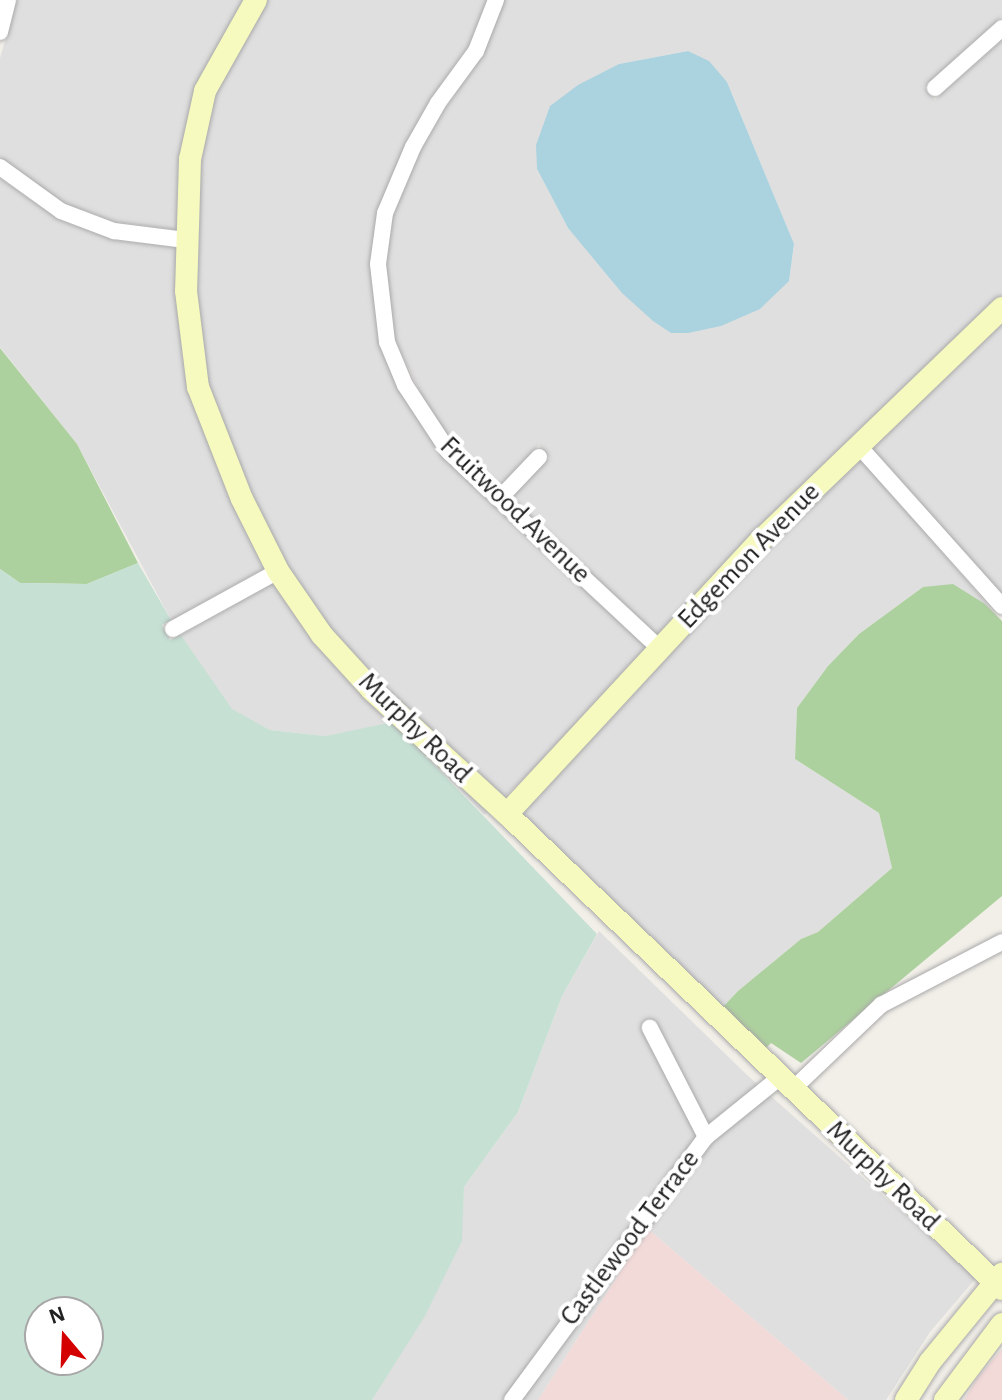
<!DOCTYPE html>
<style>
body{margin:0}
#map{position:relative;width:1002px;height:1400px;overflow:hidden;background:#f2efe9;font-family:"Alegreya Sans",sans-serif}
div>[style]{position:absolute}
[style*='--x']{left:calc(var(--x)*1px);top:calc(var(--y)*1px);width:calc(var(--w)*1px);rotate:calc(var(--a)*1deg)}
.residential>*{inset:0;background:#e0dfdf}
.commercial>*{inset:0;background:#f2dad9}
.forest>*{inset:0;background:#add19e}
.wetland>*{inset:0;background:#c6e0d4}
.water>*{inset:0;background:#aad3df}
.roads{filter:drop-shadow(0 0 2px #a9a9a9) drop-shadow(0 0 2px #a9a9a9)}
.street>*{height:16px;margin:-8px;padding:0 8px;transform-origin:8px;border-radius:8px;background:#fff}
.secondary>*{height:22px;margin:-11px;padding:0 11px;transform-origin:11px;border-radius:11px;background:#f7fabf}
span{translate:-50% -50%;white-space:nowrap;text-align:center;line-height:1.15;-webkit-text-stroke:8px #fff;paint-order:stroke}
.street-label{font-size:28px;color:#222}
.north{position:absolute;left:24px;top:1296px;width:80px;height:80px;box-sizing:border-box;background:#fff;border:2px solid #a7a7a7;border-radius:50%;rotate:341deg;font-size:22px;font-weight:700;line-height:32px;text-align:center;color:#222}
.north::after{content:'';display:block;margin:auto;width:28px;height:36px;background:#d40000;clip-path:polygon(50% 0,100% 100%,50% 72%,0 100%)}
</style>
<div id="map">
<div class="residential">
<i style="clip-path:polygon(17px 0,246px 0,220px 43px,178px 230px,116px 222px,64px 203px,0 157px,0 58px)"></i>
<i style="clip-path:polygon(266px 0,487px 0,469px 45px,431px 98px,406px 142px,377px 211px,370px 262px,379px 343px,398px 388px,443px 458px,648px 649px,558px 746px,502px 799px,377px 684px,328px 629px,285px 566px,249px 496px,207px 386px,194px 291px,198px 161px,213px 95px)"></i>
<i style="clip-path:polygon(evenodd,504px 0,1002px 0,1002px 16px,924px 87px,935px 100px,1002px 40px,1002px 295px,858px 432px,660px 637px,511px 499px,550px 458px,539px 445px,498px 487px,455px 446px,430px 412px,395px 340px,386px 265px,393px 216px,420px 152px,445px 109px,483px 55px,504px 0,688px 51px,727px 82px,794px 245px,789px 281px,596px 257px,568px 228px,537px 169px,619px 64px,688px 51px)"></i>
<i style="clip-path:polygon(0 178px,59px 220px,114px 240px,177px 248px,178px 291px,267px 567px,171px 620px,77px 444px,0 347px)"></i>
<i style="clip-path:polygon(1002px 320px,1002px 594px,870px 446px)"></i>
<i style="clip-path:polygon(859px 457px,1002px 621px,985px 604px,923px 587px,859px 634px,828px 666px,797px 708px,795px 759px,879px 813px,892px 868px,818px 932px,801px 939px,738px 991px,721px 1009px,519px 814px,768px 546px)"></i>
<i style="clip-path:polygon(276px 582px,490px 810px,484px 815px,393px 723px,325px 736px,270px 730px,231px 709px,181px 635px)"></i>
<i style="clip-path:polygon(599px 931px,747px 1075px,976px 1278px,930px 1332px,886px 1400px,848px 1400px,648px 1229px,538px 1400px,372px 1400px,461px 1241px,464px 1187px,518px 1112px,562px 996px)"></i>
</div>
<div class="commercial">
<i style="clip-path:polygon(648px 1229px,848px 1400px,538px 1400px)"></i>
<i style="clip-path:polygon(1002px 1349px,1002px 1400px,964px 1400px,978px 1377px)"></i>
</div>
<div class="forest">
<i style="clip-path:polygon(0 348px,77px 444px,138px 563px,87px 584px,20px 583px,0 569px)"></i>
<i style="clip-path:polygon(953px 584px,985px 604px,1002px 621px,1002px 896px,801px 1063px,771px 1043px,764px 1050px,721px 1009px,738px 991px,801px 939px,818px 932px,892px 868px,879px 813px,795px 759px,797px 708px,828px 666px,859px 634px,923px 587px)"></i>
</div>
<div class="wetland">
<i style="clip-path:polygon(evenodd,138px 563px,171px 620px,162px 625px,170px 640px,181px 635px,232px 709px,270px 730px,325px 736px,393px 722px,597px 934px,562px 996px,518px 1112px,464px 1187px,462px 1241px,425px 1316px,372px 1400px,0 1400px,0 569px,20px 583px,87px 584px,138px 563px,40px 1312px,88px 1312px,88px 1360px,40px 1360px,40px 1312px)"></i>
</div>
<div class="water">
<i style="clip-path:polygon(688px 51px,709px 61px,727px 82px,794px 244px,789px 281px,760px 309px,721px 326px,688px 333px,671px 333px,653px 321px,622px 293px,568px 228px,537px 169px,536px 145px,550px 106px,578px 85px,619px 64px)"></i>
</div>
<div class="roads">
<div class="street">
<i style="--x:496;--y:0;--w:55;--a:111.4"></i>
<i style="--x:476;--y:51;--w:64;--a:126.2"></i>
<i style="--x:438;--y:103;--w:51;--a:119.6"></i>
<i style="--x:413;--y:147;--w:72;--a:113"></i>
<i style="--x:385;--y:213;--w:51;--a:97.8"></i>
<i style="--x:378;--y:264;--w:79;--a:83.4"></i>
<i style="--x:387;--y:342;--w:47;--a:67.3"></i>
<i style="--x:405;--y:385;--w:80;--a:56.7"></i>
<i style="--x:449;--y:452;--w:289;--a:43"></i>
<i style="--x:0;--y:32;--w:33;--a:-76"></i>
<i style="--x:935;--y:88;--w:90;--a:-41.8"></i>
<i style="--x:0;--y:167;--w:75;--a:35.8"></i>
<i style="--x:61;--y:211;--w:57;--a:20.7"></i>
<i style="--x:114;--y:231;--w:72;--a:7.2"></i>
<i style="--x:858;--y:445;--w:216;--a:48.2"></i>
<i style="--x:499;--y:499;--w:58;--a:-46.4"></i>
<i style="--x:173;--y:629;--w:120;--a:-28.9"></i>
<i style="--x:793;--y:1089;--w:122;--a:-43.7"></i>
<i style="--x:881;--y:1005;--w:136;--a:-27.5"></i>
<i style="--x:706;--y:1137;--w:95;--a:-39"></i>
<i style="--x:512;--y:1400;--w:327;--a:-53.6"></i>
<i style="--x:706;--y:1137;--w:123;--a:-117.2"></i>
</div>
<div class="secondary">
<i style="--x:256;--y:0;--w:104;--a:119.3"></i>
<i style="--x:205;--y:91;--w:70;--a:102.4"></i>
<i style="--x:190;--y:159;--w:132;--a:91.7"></i>
<i style="--x:186;--y:291;--w:97;--a:82.9"></i>
<i style="--x:198;--y:387;--w:120;--a:68.6"></i>
<i style="--x:242;--y:499;--w:80;--a:63.4"></i>
<i style="--x:278;--y:571;--w:78;--a:55.5"></i>
<i style="--x:322;--y:635;--w:74;--a:47.7"></i>
<i style="--x:372;--y:690;--w:183;--a:42.6"></i>
<i style="--x:507;--y:814;--w:686;--a:43.82"></i>
<i style="--x:507;--y:814;--w:375;--a:-47.2"></i>
<i style="--x:762;--y:539;--w:333;--a:-43.9"></i>
<i style="--x:906;--y:1400;--w:45;--a:-57.7"></i>
<i style="--x:930;--y:1362;--w:114;--a:-50.7"></i>
<i style="--x:945;--y:1400;--w:95;--a:-53.1"></i>
</div>
</div>
<div class="street-label">
<span style="left:515px;top:510px;rotate:44deg">Fruitwood Avenue</span>
<span style="left:749px;top:556px;rotate:-46deg">Edgemon Avenue</span>
<span style="left:415px;top:728px;rotate:44deg">Murphy Road</span>
<span style="left:883px;top:1176px;rotate:44deg">Murphy Road</span>
<span style="left:630px;top:1238px;rotate:-53deg">Castlewood Terrace</span>
</div>
<div class="north">N</div>
</div>
